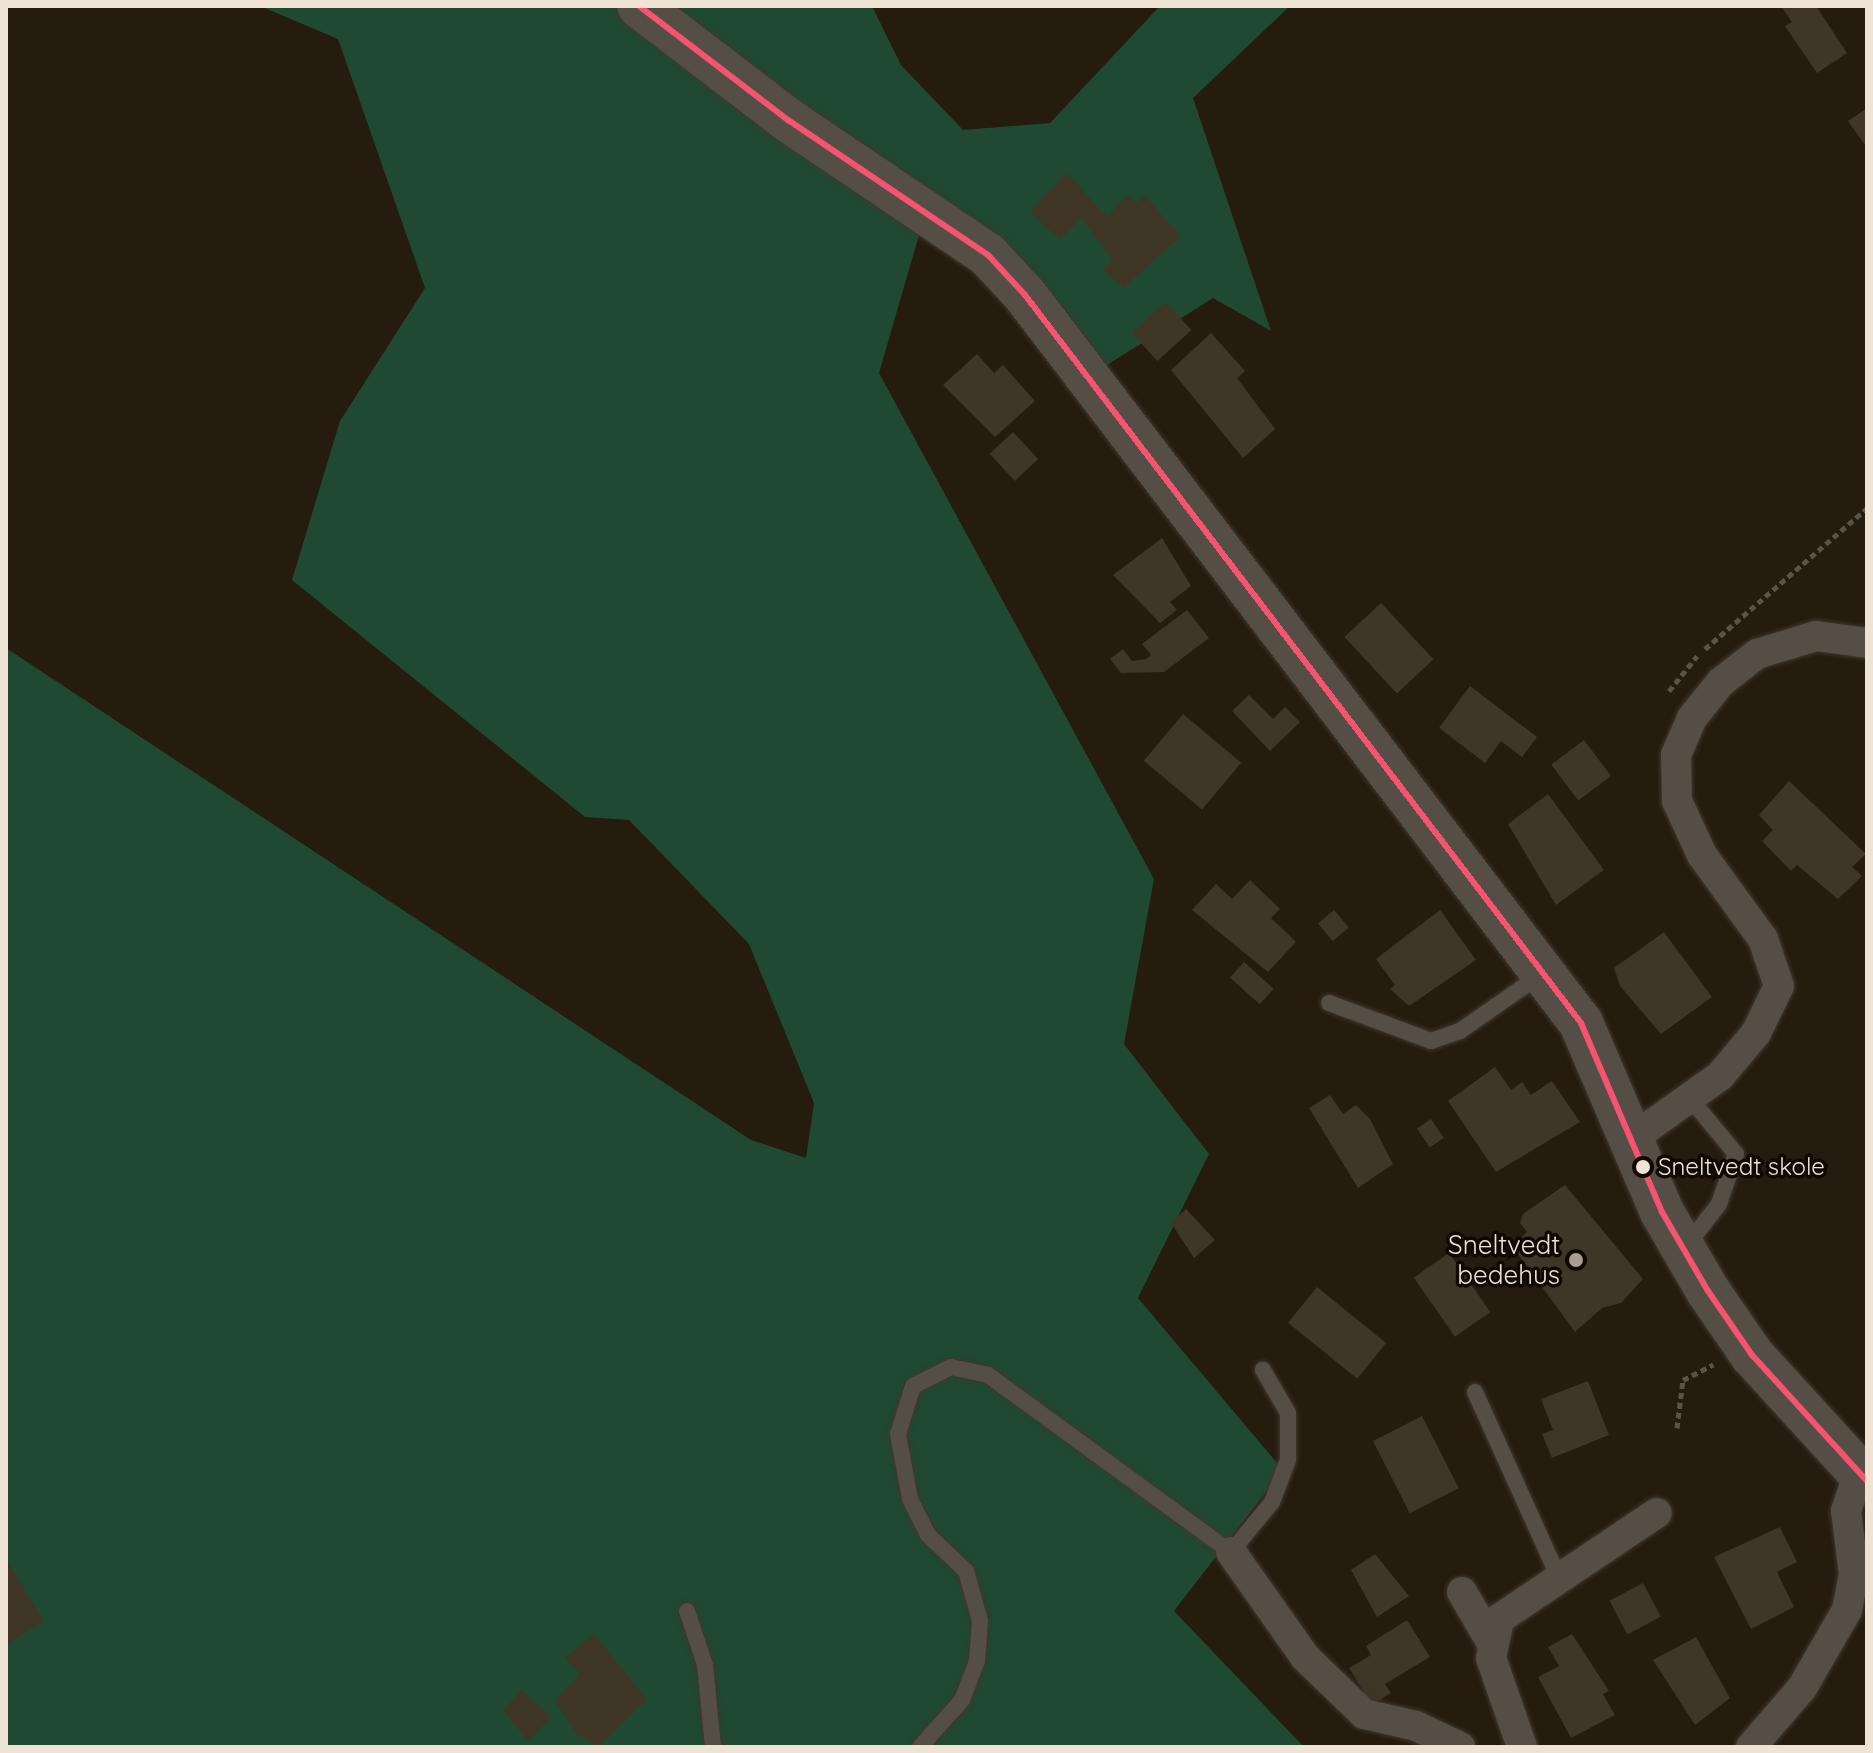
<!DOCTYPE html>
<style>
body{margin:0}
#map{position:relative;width:1873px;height:1753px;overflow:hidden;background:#251b0e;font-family:Quicksand,sans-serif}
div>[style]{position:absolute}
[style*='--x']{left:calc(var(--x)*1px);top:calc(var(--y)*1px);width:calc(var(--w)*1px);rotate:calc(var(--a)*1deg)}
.green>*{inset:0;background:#1f4a31}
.building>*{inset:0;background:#403627;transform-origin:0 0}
.path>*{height:5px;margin-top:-2.5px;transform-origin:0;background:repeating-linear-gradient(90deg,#595349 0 6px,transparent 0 10px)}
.roads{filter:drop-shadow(0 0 2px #3f372f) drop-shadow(0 0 2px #3f372f)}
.service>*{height:16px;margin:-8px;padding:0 8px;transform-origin:8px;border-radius:8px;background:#554e45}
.minor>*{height:30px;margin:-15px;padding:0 15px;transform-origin:15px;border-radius:15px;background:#554e45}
.secondary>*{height:44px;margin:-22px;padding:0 22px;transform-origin:22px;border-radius:22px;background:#554e45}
.bus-1>*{height:6px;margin:-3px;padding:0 3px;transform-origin:3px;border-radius:3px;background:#f65372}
.dots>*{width:22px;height:22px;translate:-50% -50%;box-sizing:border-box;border:4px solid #100902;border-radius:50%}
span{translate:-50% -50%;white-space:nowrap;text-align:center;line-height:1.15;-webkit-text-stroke:7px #100902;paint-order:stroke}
.bus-label{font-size:24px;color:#efe3d5}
.left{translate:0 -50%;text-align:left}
.poi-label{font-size:26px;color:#efe3d5}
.right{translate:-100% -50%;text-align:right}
.frame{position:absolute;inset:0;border:8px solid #efe3d5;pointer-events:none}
</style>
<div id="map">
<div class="green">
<i style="clip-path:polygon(260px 6px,872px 6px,901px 65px,963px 130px,1050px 123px,1160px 6px,1290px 6px,1193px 98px,1271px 331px,1213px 298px,1074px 386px,999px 274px,924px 218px,879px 373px,1154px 879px,1124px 1044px,1209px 1154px,1138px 1298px,1283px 1470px,1174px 1611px,1304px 1747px,6px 1747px,6px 648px,751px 1140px,806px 1158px,814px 1103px,749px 944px,629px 820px,585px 817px,292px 580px,340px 421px,425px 288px,338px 39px)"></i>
</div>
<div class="building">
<i style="clip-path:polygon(1781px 6px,1816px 6px,1847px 53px,1817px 73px,1785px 26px,1792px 22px)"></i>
<i style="clip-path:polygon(1867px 108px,1867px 148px,1848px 121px)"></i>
<i style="clip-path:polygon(1067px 173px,1107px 217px,1128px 195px,1137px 203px,1144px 195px,1181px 236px,1123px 288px,1103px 269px,1113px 260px,1081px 218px,1060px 240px,1030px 211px)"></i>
<i style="left:1166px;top:302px;width:38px;height:46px;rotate:48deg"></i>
<i style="clip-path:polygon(1211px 333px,1245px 371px,1237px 378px,1275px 429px,1243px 458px,1171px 370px)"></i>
<i style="clip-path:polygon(977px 354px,994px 373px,1003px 365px,1035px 401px,995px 437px,943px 385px)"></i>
<i style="left:1013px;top:432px;width:37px;height:32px;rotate:47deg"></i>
<i style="clip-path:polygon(1162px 538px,1191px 586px,1170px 602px,1177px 610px,1160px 623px,1113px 575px)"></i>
<i style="left:1381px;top:603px;width:77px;height:50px;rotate:47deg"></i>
<i style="clip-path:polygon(1187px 610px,1209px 638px,1164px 672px,1121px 673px,1110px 659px,1123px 649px,1132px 661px,1146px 659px,1151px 655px,1142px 644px)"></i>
<i style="clip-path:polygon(1470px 686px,1537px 737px,1522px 757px,1501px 741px,1485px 763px,1439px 728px)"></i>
<i style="clip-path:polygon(1249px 695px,1273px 719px,1285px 707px,1300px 722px,1270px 751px,1232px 711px)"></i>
<i style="left:1183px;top:714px;width:76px;height:61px;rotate:40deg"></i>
<i style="left:1584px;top:740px;width:45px;height:41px;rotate:53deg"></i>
<i style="clip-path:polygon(1789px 781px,1866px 854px,1852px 867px,1862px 876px,1838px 899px,1797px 865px,1791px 871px,1762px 841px,1773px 830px,1759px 815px)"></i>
<i style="clip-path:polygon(1548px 794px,1604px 870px,1556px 905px,1508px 824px)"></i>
<i style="clip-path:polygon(1250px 880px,1280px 909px,1271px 918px,1296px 942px,1268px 972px,1192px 910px,1216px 884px,1232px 899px)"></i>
<i style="left:1334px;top:910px;width:23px;height:21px;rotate:50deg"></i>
<i style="clip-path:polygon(1440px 910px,1476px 960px,1409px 1006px,1390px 989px,1395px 985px,1376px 959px)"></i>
<i style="clip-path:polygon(1664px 932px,1712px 997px,1661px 1034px,1620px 986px,1614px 968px)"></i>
<i style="left:1244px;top:962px;width:40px;height:21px;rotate:42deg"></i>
<i style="clip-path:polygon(1495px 1067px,1511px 1090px,1522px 1082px,1531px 1095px,1552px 1081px,1580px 1122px,1496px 1172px,1448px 1101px)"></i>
<i style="clip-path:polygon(1330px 1095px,1343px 1114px,1356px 1105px,1370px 1119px,1393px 1164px,1358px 1188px,1309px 1108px)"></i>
<i style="left:1431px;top:1119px;width:23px;height:17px;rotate:56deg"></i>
<i style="clip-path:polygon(1565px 1185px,1643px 1279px,1621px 1303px,1602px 1308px,1575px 1332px,1512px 1246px,1527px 1232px,1520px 1223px,1523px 1214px)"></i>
<i style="clip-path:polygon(1186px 1209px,1215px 1240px,1194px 1258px,1171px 1223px)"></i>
<i style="left:1449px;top:1253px;width:72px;height:43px;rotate:55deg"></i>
<i style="left:1317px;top:1287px;width:89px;height:46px;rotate:39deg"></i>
<i style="clip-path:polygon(1588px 1381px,1609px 1435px,1552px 1458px,1542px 1434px,1553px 1430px,1541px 1399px)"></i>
<i style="left:1422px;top:1416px;width:81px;height:55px;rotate:63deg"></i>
<i style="clip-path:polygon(1780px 1527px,1797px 1562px,1777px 1572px,1794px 1607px,1751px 1629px,1714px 1557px)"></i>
<i style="clip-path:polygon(1375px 1554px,1409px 1596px,1377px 1617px,1351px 1570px)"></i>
<i style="clip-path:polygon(6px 1559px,44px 1621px,6px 1645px)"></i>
<i style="left:1643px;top:1583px;width:38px;height:38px;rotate:62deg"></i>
<i style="clip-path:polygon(1407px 1620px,1430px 1657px,1385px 1684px,1391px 1693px,1372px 1705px,1349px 1668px,1371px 1655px,1366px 1646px)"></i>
<i style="clip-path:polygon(594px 1634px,647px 1700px,598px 1747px,577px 1734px,555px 1701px,579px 1674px,565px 1657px)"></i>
<i style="clip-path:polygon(1572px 1634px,1609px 1691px,1603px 1694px,1615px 1715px,1571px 1738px,1538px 1677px,1559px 1666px,1548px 1647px)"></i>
<i style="clip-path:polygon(1696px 1637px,1730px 1698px,1695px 1725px,1653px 1660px)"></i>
<i style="clip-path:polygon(522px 1690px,551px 1717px,528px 1741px,503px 1710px)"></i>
</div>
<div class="path">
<i style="--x:1705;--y:649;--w:215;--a:-41"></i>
<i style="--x:1669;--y:691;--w:45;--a:-51.3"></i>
<i style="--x:1677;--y:1428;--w:48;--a:-82.9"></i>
<i style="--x:1683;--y:1380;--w:34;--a:-27"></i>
</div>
<div class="roads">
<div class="service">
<i style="--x:1329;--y:1003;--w:109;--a:20.4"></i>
<i style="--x:1431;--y:1041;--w:31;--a:-19"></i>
<i style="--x:1460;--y:1031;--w:101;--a:-34.9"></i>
<i style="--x:1684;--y:1249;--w:57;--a:-52.1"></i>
<i style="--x:1719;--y:1204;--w:53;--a:-71.2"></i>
<i style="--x:1736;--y:1154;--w:67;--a:-129.6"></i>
<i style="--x:1475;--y:1392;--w:200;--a:65.7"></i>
<i style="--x:687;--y:1611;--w:57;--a:71.6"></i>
<i style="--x:705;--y:1665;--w:82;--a:84.4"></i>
<i style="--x:920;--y:1747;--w:63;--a:-48.2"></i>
<i style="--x:962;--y:1700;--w:42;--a:-69"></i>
<i style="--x:977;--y:1661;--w:40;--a:-85.7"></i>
<i style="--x:980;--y:1621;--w:52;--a:-105.6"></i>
<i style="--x:966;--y:1571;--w:52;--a:-136.5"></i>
<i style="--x:928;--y:1535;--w:40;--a:-116.6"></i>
<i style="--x:910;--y:1499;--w:66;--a:-100.5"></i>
<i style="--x:898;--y:1434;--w:50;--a:-72.6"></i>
<i style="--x:913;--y:1386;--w:42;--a:-26.6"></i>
<i style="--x:951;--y:1367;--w:38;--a:12"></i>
<i style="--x:988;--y:1375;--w:301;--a:36.1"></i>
<i style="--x:1231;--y:1552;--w:65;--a:-50.6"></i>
<i style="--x:1272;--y:1502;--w:45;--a:-69.1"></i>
<i style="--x:1288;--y:1460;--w:47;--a:-90"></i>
<i style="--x:1288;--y:1413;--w:50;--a:-120.2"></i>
</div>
<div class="minor">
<i style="--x:1633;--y:1138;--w:107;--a:-35.5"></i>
<i style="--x:1720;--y:1076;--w:56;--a:-50.1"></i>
<i style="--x:1756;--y:1033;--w:52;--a:-63.9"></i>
<i style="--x:1779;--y:986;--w:50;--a:-108.8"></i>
<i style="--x:1763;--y:939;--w:104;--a:-126"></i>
<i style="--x:1702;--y:855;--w:60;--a:-114.8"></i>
<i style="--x:1677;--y:801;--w:46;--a:-91.2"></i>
<i style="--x:1676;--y:755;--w:40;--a:-66.6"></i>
<i style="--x:1692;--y:718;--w:46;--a:-51.1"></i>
<i style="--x:1721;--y:682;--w:46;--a:-37.9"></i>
<i style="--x:1757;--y:654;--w:62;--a:-17"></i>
<i style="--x:1816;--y:636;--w:51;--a:7.8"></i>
<i style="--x:1231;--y:1552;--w:128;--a:54.8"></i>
<i style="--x:1305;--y:1657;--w:82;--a:44"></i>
<i style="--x:1364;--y:1714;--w:53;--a:13"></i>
<i style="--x:1416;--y:1726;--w:49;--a:25.5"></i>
<i style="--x:1462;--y:1592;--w:56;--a:59.7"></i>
<i style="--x:1522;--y:1747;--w:94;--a:-109.2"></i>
<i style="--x:1491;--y:1658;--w:40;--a:-78"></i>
<i style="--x:1499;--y:1619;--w:190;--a:-33.9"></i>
<i style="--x:1751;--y:1747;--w:78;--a:-49.2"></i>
<i style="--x:1802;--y:1688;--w:90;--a:-60"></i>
<i style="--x:1847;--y:1610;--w:37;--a:-79"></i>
<i style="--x:1854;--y:1574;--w:64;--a:-97.2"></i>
<i style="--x:1846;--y:1511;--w:41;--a:-71.6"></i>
</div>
<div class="secondary">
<i style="--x:639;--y:6;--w:188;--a:37.4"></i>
<i style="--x:788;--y:120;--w:241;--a:34"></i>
<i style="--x:988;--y:255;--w:54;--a:47.2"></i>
<i style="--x:1025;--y:295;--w:916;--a:52.63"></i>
<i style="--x:1581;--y:1023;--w:206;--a:66.8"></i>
<i style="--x:1662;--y:1212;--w:91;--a:59.8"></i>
<i style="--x:1708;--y:1291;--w:78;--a:55.5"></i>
<i style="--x:1752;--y:1355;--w:171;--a:47.6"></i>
</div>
</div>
<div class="bus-1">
<i style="--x:639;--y:6;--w:188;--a:37.4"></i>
<i style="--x:788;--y:120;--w:241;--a:34"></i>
<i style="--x:988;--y:255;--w:54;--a:47.2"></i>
<i style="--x:1025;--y:295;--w:916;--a:52.63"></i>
<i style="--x:1581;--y:1023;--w:206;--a:66.8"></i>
<i style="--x:1662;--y:1212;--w:91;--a:59.8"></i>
<i style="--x:1708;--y:1291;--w:78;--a:55.5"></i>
<i style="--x:1752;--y:1355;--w:171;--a:47.6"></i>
</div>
<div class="dots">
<i style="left:1643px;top:1167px;background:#efe3d5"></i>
<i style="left:1576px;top:1260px;background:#a89d8f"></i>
</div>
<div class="bus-label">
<span class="left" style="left:1658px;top:1167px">Sneltvedt skole</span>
</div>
<div class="poi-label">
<span class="right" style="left:1560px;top:1260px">Sneltvedt<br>bedehus</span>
</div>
<div class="frame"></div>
</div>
